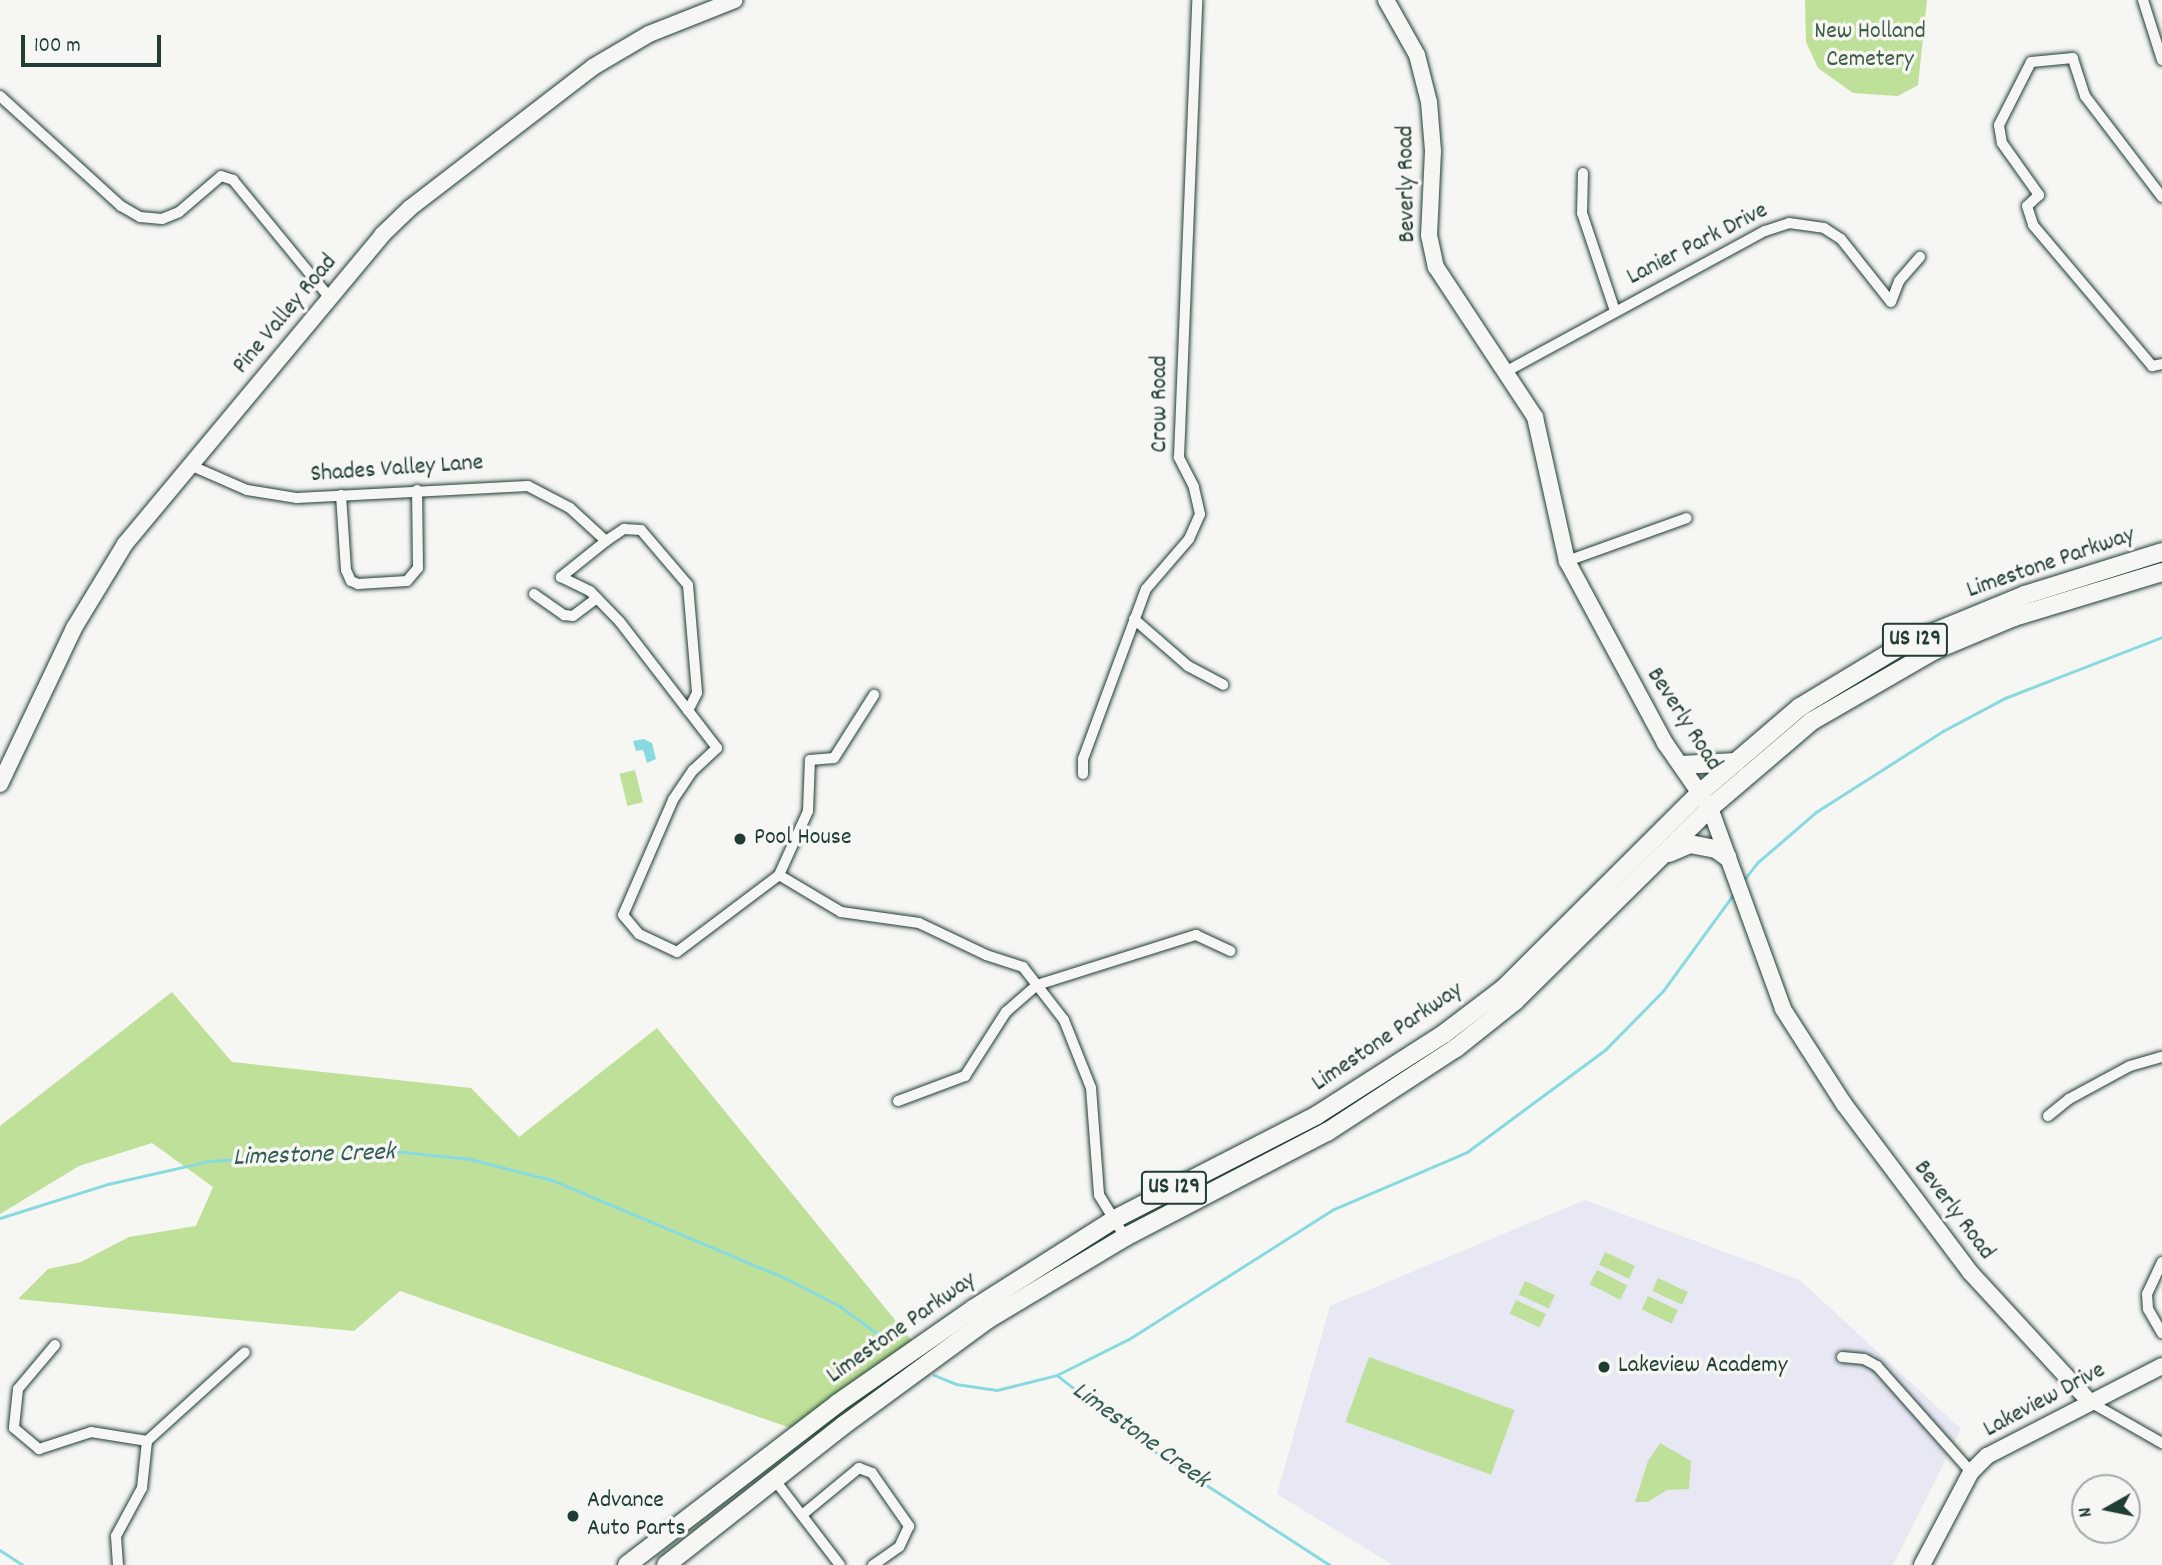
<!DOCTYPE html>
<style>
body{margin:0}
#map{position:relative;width:2162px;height:1565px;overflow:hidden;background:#f6f6f2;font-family:Dekko,sans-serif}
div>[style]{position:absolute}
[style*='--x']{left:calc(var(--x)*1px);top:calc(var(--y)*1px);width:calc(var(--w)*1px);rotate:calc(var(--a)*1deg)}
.built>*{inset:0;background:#e8e7f4}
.green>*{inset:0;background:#bee099;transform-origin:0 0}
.water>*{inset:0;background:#88dae1}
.stream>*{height:2.5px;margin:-1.25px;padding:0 1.25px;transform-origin:1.25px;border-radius:1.25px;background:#88dae1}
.roads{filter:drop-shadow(0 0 2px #1f3d34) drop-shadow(0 0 2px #1f3d34)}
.street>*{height:10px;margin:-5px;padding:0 5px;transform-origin:5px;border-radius:5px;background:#f6f6f2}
.secondary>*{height:16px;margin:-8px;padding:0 8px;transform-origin:8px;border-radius:8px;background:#f6f6f2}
.primary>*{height:18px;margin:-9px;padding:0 9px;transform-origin:9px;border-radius:9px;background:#f6f6f2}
.dots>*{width:19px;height:19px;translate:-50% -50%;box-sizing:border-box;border:4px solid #f6f6f2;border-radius:50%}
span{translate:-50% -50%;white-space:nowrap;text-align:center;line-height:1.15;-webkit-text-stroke:7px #f6f6f2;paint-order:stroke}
.shield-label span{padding:2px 5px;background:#f6f6f2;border:2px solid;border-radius:5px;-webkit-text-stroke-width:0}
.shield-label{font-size:23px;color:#1f3d34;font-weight:700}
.park-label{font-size:24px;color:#3f5e48}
.street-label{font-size:24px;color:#1f3d34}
.poi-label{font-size:24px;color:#1f3d34}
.left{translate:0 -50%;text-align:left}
.water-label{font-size:26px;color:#345c57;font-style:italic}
.north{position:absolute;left:2071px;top:1474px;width:70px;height:70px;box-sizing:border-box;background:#f6f6f2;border:2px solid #a0aca6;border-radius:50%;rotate:261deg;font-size:19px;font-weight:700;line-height:28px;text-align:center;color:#1f3d34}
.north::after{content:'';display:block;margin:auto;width:24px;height:32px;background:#1f3d34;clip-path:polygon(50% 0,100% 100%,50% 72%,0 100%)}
.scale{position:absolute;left:21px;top:35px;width:140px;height:32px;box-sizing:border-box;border:4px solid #1f3d34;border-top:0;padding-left:9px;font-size:21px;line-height:24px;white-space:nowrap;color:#1f3d34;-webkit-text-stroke:5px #f6f6f2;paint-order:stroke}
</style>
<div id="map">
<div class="built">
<i style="clip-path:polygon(1585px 1200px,1800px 1280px,1961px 1429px,1893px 1565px,1393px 1565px,1277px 1494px,1330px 1306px)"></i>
</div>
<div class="green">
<i style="clip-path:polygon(1805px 0,1927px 0,1918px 85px,1898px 96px,1853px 93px,1818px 68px,1806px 42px)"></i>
<i style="left:635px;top:770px;width:33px;height:16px;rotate:76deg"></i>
<i style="clip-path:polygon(172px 992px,232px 1062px,471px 1088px,519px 1137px,657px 1028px,926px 1358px,822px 1439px,400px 1291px,354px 1331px,18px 1299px,48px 1269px,81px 1262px,129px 1237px,196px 1226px,213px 1187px,152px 1143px,79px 1166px,0 1214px,0 1126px)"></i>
<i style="left:1605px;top:1252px;width:33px;height:14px;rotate:25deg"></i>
<i style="left:1597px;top:1270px;width:34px;height:16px;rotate:27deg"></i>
<i style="left:1658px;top:1278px;width:33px;height:14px;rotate:25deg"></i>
<i style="left:1525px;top:1281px;width:33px;height:15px;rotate:25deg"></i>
<i style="left:1648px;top:1296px;width:33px;height:15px;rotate:25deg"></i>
<i style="left:1516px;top:1300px;width:33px;height:15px;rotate:25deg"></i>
<i style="left:1369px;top:1357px;width:155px;height:69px;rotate:20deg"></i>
<i style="clip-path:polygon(1660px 1443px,1691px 1461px,1689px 1489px,1667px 1490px,1648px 1502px,1635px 1502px,1648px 1461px)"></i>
</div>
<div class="water">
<i style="clip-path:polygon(644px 739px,652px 743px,656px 759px,647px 763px,643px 750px,636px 751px,633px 741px)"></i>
</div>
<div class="stream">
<i style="--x:1743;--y:881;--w:23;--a:-52"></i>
<i style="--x:1757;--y:863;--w:78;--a:-40.8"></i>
<i style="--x:1816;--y:812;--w:151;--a:-32.5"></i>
<i style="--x:1943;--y:731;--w:70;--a:-28"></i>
<i style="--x:2005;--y:698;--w:168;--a:-21.2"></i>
<i style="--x:0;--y:1218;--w:113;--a:-17.5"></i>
<i style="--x:108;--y:1184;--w:104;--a:-12.8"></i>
<i style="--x:209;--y:1161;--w:175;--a:-3.6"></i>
<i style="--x:384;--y:1150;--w:86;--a:6"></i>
<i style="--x:470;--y:1159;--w:85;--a:14.4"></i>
<i style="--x:552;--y:1180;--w:253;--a:22.8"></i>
<i style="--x:785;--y:1278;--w:62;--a:27"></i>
<i style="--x:840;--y:1306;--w:61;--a:36.3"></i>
<i style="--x:934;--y:1375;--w:24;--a:22"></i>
<i style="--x:956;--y:1384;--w:41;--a:8.3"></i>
<i style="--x:997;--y:1390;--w:62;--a:-14"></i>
<i style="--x:1057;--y:1375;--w:80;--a:-26.6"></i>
<i style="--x:1129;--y:1339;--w:241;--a:-32.4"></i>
<i style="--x:1332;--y:1210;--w:147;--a:-23.2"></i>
<i style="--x:1467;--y:1152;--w:173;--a:-36.5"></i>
<i style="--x:1606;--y:1049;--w:81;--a:-45.5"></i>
<i style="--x:1663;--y:991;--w:119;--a:-53.9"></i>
<i style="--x:1057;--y:1375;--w:112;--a:38.5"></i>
<i style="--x:1145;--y:1445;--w:221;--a:33"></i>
<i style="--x:0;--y:1550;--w:27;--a:33"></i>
</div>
<div class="roads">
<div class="street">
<i style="--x:2143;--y:0;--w:63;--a:72.4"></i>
<i style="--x:0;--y:96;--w:164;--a:42.3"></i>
<i style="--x:121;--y:206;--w:22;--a:30"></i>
<i style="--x:140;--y:217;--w:22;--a:5"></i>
<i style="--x:162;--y:219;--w:18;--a:-22"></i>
<i style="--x:179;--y:212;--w:55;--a:-40.6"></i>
<i style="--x:221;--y:176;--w:13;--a:18"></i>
<i style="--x:233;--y:180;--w:153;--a:50.6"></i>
<i style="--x:1583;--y:173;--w:40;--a:91.4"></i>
<i style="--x:1582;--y:213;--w:103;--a:71.4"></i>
<i style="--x:2162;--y:197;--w:127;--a:-127.3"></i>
<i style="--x:2085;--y:96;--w:40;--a:-108"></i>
<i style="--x:2073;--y:58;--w:42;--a:174.6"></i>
<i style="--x:2031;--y:62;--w:71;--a:116.9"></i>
<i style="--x:1999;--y:125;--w:18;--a:81"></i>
<i style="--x:2002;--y:143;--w:64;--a:54.6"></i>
<i style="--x:2039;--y:195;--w:16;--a:137"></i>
<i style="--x:2027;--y:206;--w:20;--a:72"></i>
<i style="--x:2033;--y:225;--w:185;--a:49.8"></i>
<i style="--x:2152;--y:366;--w:10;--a:-11"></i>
<i style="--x:1891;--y:302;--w:22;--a:-69"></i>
<i style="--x:1899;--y:281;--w:32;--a:-49"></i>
<i style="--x:1507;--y:371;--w:294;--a:-28.5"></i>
<i style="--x:1765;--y:231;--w:25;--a:-18"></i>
<i style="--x:1789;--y:223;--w:35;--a:8"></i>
<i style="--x:1824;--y:228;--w:20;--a:33"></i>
<i style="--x:1841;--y:239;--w:80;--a:51.6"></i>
<i style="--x:192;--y:466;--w:60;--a:23.6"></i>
<i style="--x:247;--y:490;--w:51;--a:9.1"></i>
<i style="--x:297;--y:498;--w:231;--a:-3"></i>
<i style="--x:528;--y:486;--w:47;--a:27.6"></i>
<i style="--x:570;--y:508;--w:49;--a:42.5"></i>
<i style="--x:606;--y:541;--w:58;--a:141.3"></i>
<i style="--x:561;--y:577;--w:32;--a:26"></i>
<i style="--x:590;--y:591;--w:43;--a:45.9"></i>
<i style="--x:620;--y:622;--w:159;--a:52.4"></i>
<i style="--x:717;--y:748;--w:33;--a:137"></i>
<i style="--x:693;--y:770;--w:36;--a:124"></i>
<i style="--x:673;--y:800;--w:125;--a:113.5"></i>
<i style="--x:623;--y:915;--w:25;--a:50"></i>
<i style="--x:639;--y:934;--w:42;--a:25.3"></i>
<i style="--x:677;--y:952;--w:128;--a:-37"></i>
<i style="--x:779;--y:875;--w:70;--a:-65.6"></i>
<i style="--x:808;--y:811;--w:51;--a:-87.8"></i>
<i style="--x:810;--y:760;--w:24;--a:-5"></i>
<i style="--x:834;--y:758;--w:75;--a:-57.6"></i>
<i style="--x:341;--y:495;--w:75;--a:86.2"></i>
<i style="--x:346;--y:570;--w:12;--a:66"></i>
<i style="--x:351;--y:581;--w:8;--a:23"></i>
<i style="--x:358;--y:584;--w:49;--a:-3.5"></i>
<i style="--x:407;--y:581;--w:17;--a:-50"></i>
<i style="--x:418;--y:568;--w:78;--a:-90.7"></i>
<i style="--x:606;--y:541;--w:22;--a:-34"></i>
<i style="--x:624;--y:529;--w:17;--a:3"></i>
<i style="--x:641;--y:530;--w:72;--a:49.5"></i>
<i style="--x:688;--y:585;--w:108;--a:85.2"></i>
<i style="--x:697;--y:693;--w:20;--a:117"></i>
<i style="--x:1567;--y:561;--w:127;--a:-19.7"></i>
<i style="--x:534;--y:594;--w:37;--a:35"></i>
<i style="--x:564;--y:615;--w:9;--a:6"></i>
<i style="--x:573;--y:616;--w:30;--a:-37"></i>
<i style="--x:1134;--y:619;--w:72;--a:41"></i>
<i style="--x:1188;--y:666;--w:40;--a:28"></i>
<i style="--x:1083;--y:774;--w:15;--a:-90"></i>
<i style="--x:1083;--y:759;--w:181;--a:-69.7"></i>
<i style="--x:1146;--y:589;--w:66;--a:-49.3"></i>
<i style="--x:1189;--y:539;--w:27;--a:-66"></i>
<i style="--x:1200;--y:514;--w:28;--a:-103"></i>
<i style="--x:1194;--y:487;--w:34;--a:-117"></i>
<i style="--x:1179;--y:457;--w:457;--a:-87.7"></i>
<i style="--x:779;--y:875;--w:72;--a:30.8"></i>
<i style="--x:841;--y:912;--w:79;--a:8"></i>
<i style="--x:919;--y:923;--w:74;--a:25.5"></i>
<i style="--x:986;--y:955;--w:39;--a:18"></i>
<i style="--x:1023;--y:967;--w:67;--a:52.3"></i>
<i style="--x:1064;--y:1020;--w:73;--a:68.3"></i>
<i style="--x:1091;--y:1088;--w:107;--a:85.7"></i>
<i style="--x:1099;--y:1195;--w:49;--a:58.2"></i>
<i style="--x:898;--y:1101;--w:72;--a:-20.5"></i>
<i style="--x:965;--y:1076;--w:76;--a:-57.4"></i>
<i style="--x:1006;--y:1012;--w:41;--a:-41.1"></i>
<i style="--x:1037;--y:985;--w:167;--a:-17.5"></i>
<i style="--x:1196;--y:935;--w:38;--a:25"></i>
<i style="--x:2048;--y:1116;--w:27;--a:-39"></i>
<i style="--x:2069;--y:1099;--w:69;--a:-28.4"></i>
<i style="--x:2130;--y:1066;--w:33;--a:-16"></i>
<i style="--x:2162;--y:1262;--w:35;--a:115"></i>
<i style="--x:2147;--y:1294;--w:15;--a:86"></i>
<i style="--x:2148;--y:1309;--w:28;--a:60"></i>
<i style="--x:55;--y:1345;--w:57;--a:130.1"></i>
<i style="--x:18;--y:1389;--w:39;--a:96"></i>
<i style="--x:14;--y:1428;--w:33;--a:40"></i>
<i style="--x:39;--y:1449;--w:55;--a:-18.1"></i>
<i style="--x:91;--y:1432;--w:57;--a:9.1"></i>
<i style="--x:1842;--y:1357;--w:22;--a:5"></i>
<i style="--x:1864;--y:1359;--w:15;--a:28"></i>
<i style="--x:1877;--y:1366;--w:142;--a:48.4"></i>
<i style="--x:2090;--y:1402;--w:83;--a:29.7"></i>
<i style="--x:774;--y:1479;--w:108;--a:52.5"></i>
<i style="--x:802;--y:1515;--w:74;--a:-39.5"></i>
<i style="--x:859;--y:1468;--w:14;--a:21"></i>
<i style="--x:872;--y:1473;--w:65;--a:55.1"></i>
<i style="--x:909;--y:1526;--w:23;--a:115"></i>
<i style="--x:899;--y:1547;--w:32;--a:145"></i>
<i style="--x:118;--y:1565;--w:29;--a:-94"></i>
<i style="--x:116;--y:1536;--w:55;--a:-61.6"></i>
<i style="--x:142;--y:1488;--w:47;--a:-83.9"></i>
<i style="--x:147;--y:1441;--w:132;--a:-42.2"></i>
</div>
<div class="secondary">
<i style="--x:1386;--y:0;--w:63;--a:60.6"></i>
<i style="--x:1417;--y:55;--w:49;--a:75.7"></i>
<i style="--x:1429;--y:102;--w:49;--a:85.3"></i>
<i style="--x:1433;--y:151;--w:84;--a:92.7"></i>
<i style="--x:1429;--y:235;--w:33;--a:78"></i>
<i style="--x:1436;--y:267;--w:180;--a:56.6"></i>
<i style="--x:1535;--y:417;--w:148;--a:77.5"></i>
<i style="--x:1567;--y:561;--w:207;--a:61.7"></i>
<i style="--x:1665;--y:743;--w:79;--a:55.3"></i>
<i style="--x:1710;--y:808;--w:214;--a:70"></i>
<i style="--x:1783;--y:1009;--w:113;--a:57.3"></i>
<i style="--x:1844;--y:1104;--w:210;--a:53.1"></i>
<i style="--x:1970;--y:1272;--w:177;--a:47.3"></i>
<i style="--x:0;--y:784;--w:173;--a:-64.6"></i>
<i style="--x:74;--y:628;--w:98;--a:-58.7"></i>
<i style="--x:125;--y:544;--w:402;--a:-50.2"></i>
<i style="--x:382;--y:235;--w:39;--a:-44"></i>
<i style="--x:410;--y:208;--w:231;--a:-37.6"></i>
<i style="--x:593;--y:67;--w:65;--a:-30.5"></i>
<i style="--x:649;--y:34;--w:92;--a:-21.6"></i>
<i style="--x:1922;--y:1565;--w:105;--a:-62.2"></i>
<i style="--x:1971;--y:1472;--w:23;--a:-45"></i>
<i style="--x:1987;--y:1456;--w:197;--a:-27.2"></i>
</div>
<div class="primary">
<i style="--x:1682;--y:765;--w:54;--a:-3.2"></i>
<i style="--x:1669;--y:853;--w:23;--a:-23"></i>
<i style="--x:1690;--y:844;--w:26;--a:11"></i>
<i style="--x:1716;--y:849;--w:14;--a:36"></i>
<i style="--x:627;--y:1565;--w:266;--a:-37.5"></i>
<i style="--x:838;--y:1403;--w:165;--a:-34.8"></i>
<i style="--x:973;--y:1309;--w:166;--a:-32.4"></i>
<i style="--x:1113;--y:1220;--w:229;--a:-27.2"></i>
<i style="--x:1317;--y:1115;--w:152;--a:-32.6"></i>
<i style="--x:1445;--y:1033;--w:74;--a:-37.3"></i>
<i style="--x:1504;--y:988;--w:279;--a:-44.9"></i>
<i style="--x:1702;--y:791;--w:129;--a:-40.6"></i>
<i style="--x:1800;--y:707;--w:118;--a:-31.1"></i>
<i style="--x:1901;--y:646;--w:134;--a:-22.4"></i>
<i style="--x:2025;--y:595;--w:144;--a:-17.4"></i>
<i style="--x:666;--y:1565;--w:226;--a:-38.2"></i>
<i style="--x:844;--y:1425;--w:177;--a:-36.3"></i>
<i style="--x:987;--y:1320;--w:161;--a:-31"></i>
<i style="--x:1125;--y:1237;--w:228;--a:-27.5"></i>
<i style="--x:1327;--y:1132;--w:154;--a:-33.1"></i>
<i style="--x:1456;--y:1048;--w:75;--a:-38.5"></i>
<i style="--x:1515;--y:1001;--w:274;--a:-44.7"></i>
<i style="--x:1710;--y:808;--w:134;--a:-40.5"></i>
<i style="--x:1812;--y:721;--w:140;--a:-30"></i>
<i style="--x:1933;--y:651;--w:88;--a:-22.8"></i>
<i style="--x:2014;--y:617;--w:155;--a:-16.9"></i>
</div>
</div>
<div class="dots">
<i style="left:740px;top:839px;background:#1f3d34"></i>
<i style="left:1604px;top:1367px;background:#1f3d34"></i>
<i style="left:573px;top:1516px;background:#1f3d34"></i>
</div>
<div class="shield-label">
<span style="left:1915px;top:640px">US 129</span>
<span style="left:1174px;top:1188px">US 129</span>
</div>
<div class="park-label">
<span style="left:1870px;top:47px">New Holland<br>Cemetery</span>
</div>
<div class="street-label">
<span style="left:1408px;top:184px;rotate:-91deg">Beverly Road</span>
<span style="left:1698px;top:245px;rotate:-27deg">Lanier Park Drive</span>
<span style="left:286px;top:315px;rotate:-50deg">Pine Valley Road</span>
<span style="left:1161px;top:404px;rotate:-90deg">Crow Road</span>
<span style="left:397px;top:470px;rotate:-4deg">Shades Valley Lane</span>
<span style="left:2051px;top:564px;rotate:-19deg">Limestone Parkway</span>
<span style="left:1683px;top:720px;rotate:57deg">Beverly Road</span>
<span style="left:1388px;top:1038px;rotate:-34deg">Limestone Parkway</span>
<span style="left:1953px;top:1211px;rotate:53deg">Beverly Road</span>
<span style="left:902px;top:1329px;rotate:-35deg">Limestone Parkway</span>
<span style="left:2045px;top:1401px;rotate:-28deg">Lakeview Drive</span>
</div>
<div class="poi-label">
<span class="left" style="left:754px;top:839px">Pool House</span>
<span class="left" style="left:1618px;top:1367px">Lakeview Academy</span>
<span class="left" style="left:587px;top:1516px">Advance<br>Auto Parts</span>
</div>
<div class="water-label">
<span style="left:314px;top:1156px;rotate:-2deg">Limestone Creek</span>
<span style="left:1140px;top:1436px;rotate:36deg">Limestone Creek</span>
</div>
<div class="north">N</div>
<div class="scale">100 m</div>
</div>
